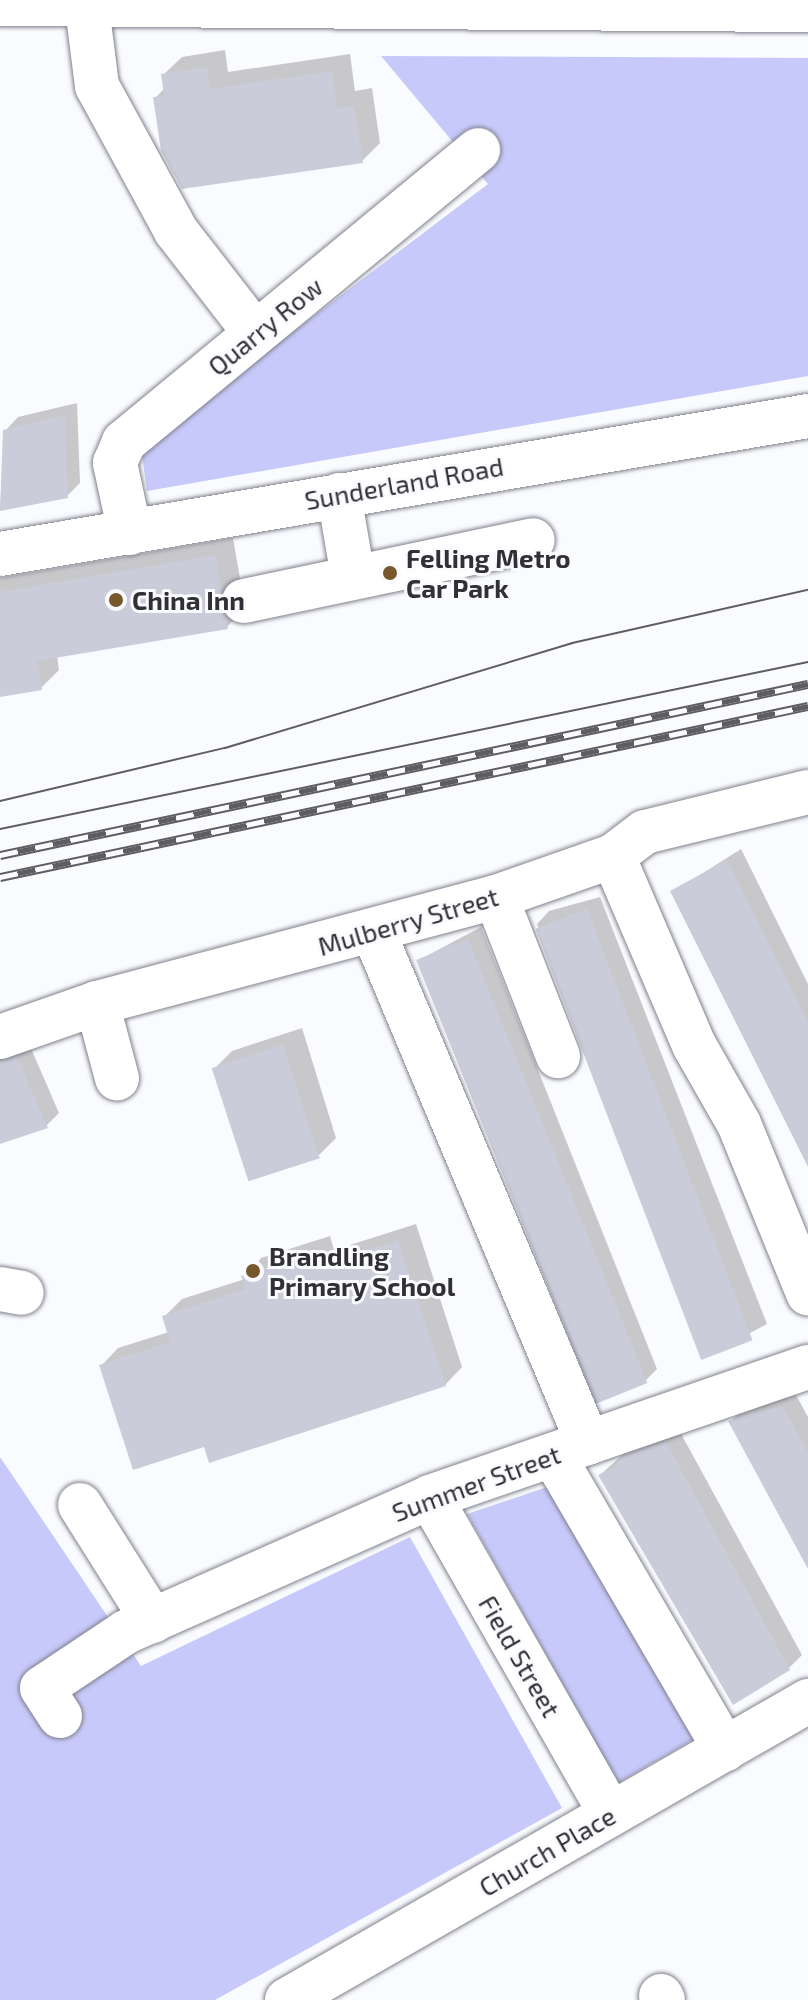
<!DOCTYPE html>
<style>
body{margin:0}
#map{position:relative;width:808px;height:2000px;overflow:hidden;background:#fafbfe;font-family:"Exo 2",sans-serif}
div>[style]{position:absolute}
[style*='--x']{left:calc(var(--x)*1px);top:calc(var(--y)*1px);width:calc(var(--w)*1px);rotate:calc(var(--a)*1deg)}
.green>*{inset:0;background:#c7c9fa}
.shadow>*{inset:0;background:#0003}
.building>*{inset:0;background:#cbccda;transform-origin:0 0}
.roads{filter:drop-shadow(0 0 2px #80818e) drop-shadow(0 0 2px #80818e)}
.minor>*{height:44px;margin:-22px;padding:0 22px;transform-origin:22px;border-radius:22px;background:#fff}
.major>*{height:44px;margin:-22px;padding:0 22px;transform-origin:22px;border-radius:22px;background:#fff}
.tram>*{height:2px;margin:-1px;padding:0 1px;transform-origin:1px;border-radius:1px;background:#5d5d62}
.rail>*{height:9px;margin-top:-4.5px;transform-origin:0;background:repeating-linear-gradient(90deg,#fafbfe 0 18px,#5d5d62 0 36px);box-sizing:border-box;border-block:2px solid #5d5d62}
.dots>*{width:22px;height:22px;translate:-50% -50%;box-sizing:border-box;border:4px solid #fafbfe;border-radius:50%}
span{translate:-50% -50%;white-space:nowrap;text-align:center;line-height:1.15;-webkit-text-stroke:6px #fafbfe;paint-order:stroke}
.street-label{font-size:26px;color:#303035}
.poi-label{font-size:26px;color:#303035;font-weight:700}
.left{translate:0 -50%;text-align:left}
</style>
<div id="map">
<div class="green">
<i style="clip-path:polygon(381px 56px,808px 58px,808px 376px,147px 491px,141px 447px,488px 184px)"></i>
<i style="clip-path:polygon(0 1457px,141px 1666px,410px 1537px,562px 1808px,215px 2000px,0 2000px)"></i>
<i style="clip-path:polygon(547px 1487px,698px 1737px,618px 1783px,467px 1514px)"></i>
</div>
<div class="shadow">
<i style="clip-path:polygon(225px 50px,228px 72px,350px 54px,355px 91px,372px 88px,380px 143px,362px 161px,155px 98px,165px 88px,163px 75px,182px 57px)"></i>
<i style="clip-path:polygon(77px 403px,80px 483px,67px 496px,0 509px,5px 431px,18px 417px)"></i>
<i style="clip-path:polygon(233px 538px,245px 608px,227px 627px,57px 655px,59px 670px,41px 688px,0 695px,0 578px)"></i>
<i style="clip-path:polygon(741px 849px,808px 984px,808px 1162px,673px 892px)"></i>
<i style="clip-path:polygon(600px 897px,767px 1324px,706px 1357px,537px 924px,549px 911px)"></i>
<i style="clip-path:polygon(481px 927px,657px 1369px,644px 1382px,419px 960px)"></i>
<i style="clip-path:polygon(302px 1028px,336px 1138px,318px 1156px,214px 1069px,232px 1051px)"></i>
<i style="clip-path:polygon(30px 1046px,59px 1113px,46px 1126px,0 1140px,0 1053px)"></i>
<i style="clip-path:polygon(416px 1224px,462px 1367px,445px 1385px,205px 1444px,101px 1366px,118px 1348px,169px 1332px,164px 1317px,182px 1299px,245px 1279px,261px 1258px,330px 1236px,334px 1250px)"></i>
<i style="clip-path:polygon(796px 1395px,808px 1417px,808px 1565px,731px 1421px,743px 1409px)"></i>
<i style="clip-path:polygon(679px 1430px,802px 1655px,789px 1668px,600px 1475px,631px 1447px)"></i>
</div>
<div class="building">
<i style="clip-path:polygon(207px 67px,210px 89px,332px 71px,337px 108px,354px 106px,363px 163px,182px 189px,161px 151px,153px 97px,164px 96px,161px 74px)"></i>
<i style="clip-path:polygon(65px 415px,68px 498px,0 511px,3px 430px)"></i>
<i style="clip-path:polygon(215px 555px,228px 629px,37px 661px,42px 690px,0 697px,0 592px)"></i>
<i style="clip-path:polygon(727px 860px,808px 1022px,808px 1167px,670px 891px)"></i>
<i style="left:587px;top:909px;width:462px;height:55px;rotate:69deg"></i>
<i style="left:468px;top:939px;width:479px;height:56px;rotate:68deg"></i>
<i style="left:283px;top:1045px;width:119px;height:75px;rotate:72deg"></i>
<i style="clip-path:polygon(17px 1057px,48px 1128px,0 1144px,0 1061px)"></i>
<i style="clip-path:polygon(398px 1240px,446px 1386px,209px 1463px,204px 1447px,133px 1470px,99px 1365px,170px 1342px,162px 1316px,246px 1289px,241px 1276px,312px 1253px,317px 1266px)"></i>
<i style="clip-path:polygon(783px 1406px,808px 1453px,808px 1569px,728px 1421px)"></i>
<i style="clip-path:polygon(666px 1442px,790px 1670px,733px 1705px,598px 1475px,618px 1466px,616px 1460px)"></i>
</div>
<div class="roads">
<div class="minor">
<i style="--x:0;--y:4;--w:808;--a:0.43"></i>
<i style="--x:87;--y:7;--w:80;--a:82.8"></i>
<i style="--x:97;--y:86;--w:165;--a:61.4"></i>
<i style="--x:176;--y:231;--w:129;--a:52.2"></i>
<i style="--x:339;--y:495;--w:83;--a:80.3"></i>
<i style="--x:130;--y:533;--w:72;--a:-102.1"></i>
<i style="--x:115;--y:463;--w:23;--a:-67"></i>
<i style="--x:124;--y:442;--w:459;--a:-39.5"></i>
<i style="--x:244;--y:601;--w:295;--a:-11.9"></i>
<i style="--x:613;--y:856;--w:206;--a:66.8"></i>
<i style="--x:694;--y:1045;--w:91;--a:60.3"></i>
<i style="--x:739;--y:1124;--w:183;--a:67.8"></i>
<i style="--x:496;--y:897;--w:171;--a:68.7"></i>
<i style="--x:374;--y:933;--w:553;--a:67.24"></i>
<i style="--x:97;--y:1003;--w:78;--a:75.1"></i>
<i style="--x:0;--y:1037;--w:103;--a:-19.3"></i>
<i style="--x:97;--y:1003;--w:413;--a:-14.9"></i>
<i style="--x:496;--y:897;--w:124;--a:-19.3"></i>
<i style="--x:613;--y:856;--w:40;--a:-37"></i>
<i style="--x:645;--y:832;--w:168;--a:-13.8"></i>
<i style="--x:0;--y:1289;--w:22;--a:10"></i>
<i style="--x:553;--y:1455;--w:341;--a:59.7"></i>
<i style="--x:430;--y:1497;--w:365;--a:60.3"></i>
<i style="--x:80;--y:1505;--w:137;--a:57.8"></i>
<i style="--x:60;--y:1716;--w:33;--a:-123"></i>
<i style="--x:42;--y:1688;--w:101;--a:-33.7"></i>
<i style="--x:126;--y:1632;--w:333;--a:-23.9"></i>
<i style="--x:430;--y:1497;--w:400;--a:-19"></i>
<i style="--x:661;--y:1996;--w:4;--a:63"></i>
<i style="--x:287;--y:2000;--w:601;--a:-29.85"></i>
</div>
<div class="major">
<i style="--x:0;--y:554;--w:820;--a:-9.69"></i>
</div>
</div>
<div class="tram">
<i style="--x:0;--y:801;--w:231;--a:-13.3"></i>
<i style="--x:225;--y:748;--w:363;--a:-16.8"></i>
<i style="--x:572;--y:643;--w:242;--a:-12.7"></i>
<i style="--x:0;--y:829;--w:825;--a:-11.68"></i>
</div>
<div class="rail">
<i style="--x:0;--y:855;--w:826;--a:-11.95"></i>
<i style="--x:0;--y:877;--w:826;--a:-11.95"></i>
</div>
<div class="dots">
<i style="left:390px;top:573px;background:#77582d"></i>
<i style="left:116px;top:600px;background:#77582d"></i>
<i style="left:253px;top:1271px;background:#77582d"></i>
</div>
<div class="street-label">
<span style="left:265px;top:326px;rotate:-39deg">Quarry Row</span>
<span style="left:404px;top:483px;rotate:-10deg">Sunderland Road</span>
<span style="left:408px;top:921px;rotate:-16deg">Mulberry Street</span>
<span style="left:476px;top:1483px;rotate:-20deg">Summer Street</span>
<span style="left:520px;top:1656px;rotate:60deg">Field Street</span>
<span style="left:547px;top:1851px;rotate:-30deg">Church Place</span>
</div>
<div class="poi-label">
<span class="left" style="left:406px;top:573px">Felling Metro<br>Car Park</span>
<span class="left" style="left:132px;top:600px">China Inn</span>
<span class="left" style="left:269px;top:1271px">Brandling<br>Primary School</span>
</div>
</div>
